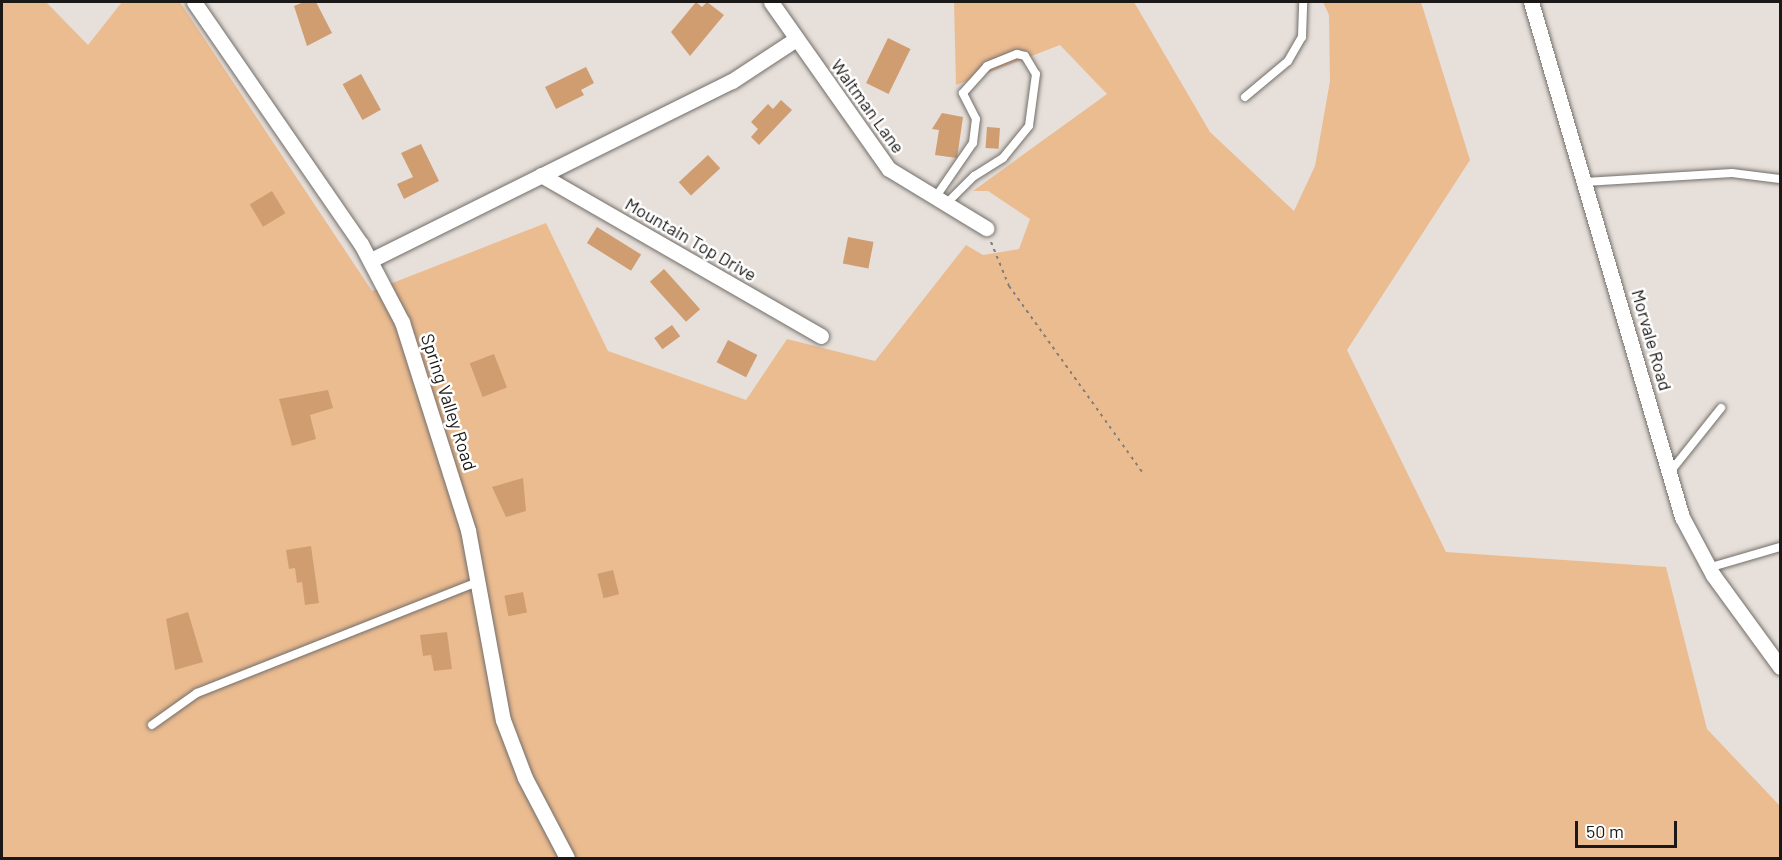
<!DOCTYPE html>
<style>
body{margin:0}
#map{position:relative;width:1782px;height:860px;overflow:hidden;background:#e6dfda;font-family:Barlow,sans-serif}
div>[style]{position:absolute}
[style*='--x']{left:calc(var(--x)*1px);top:calc(var(--y)*1px);width:calc(var(--w)*1px);rotate:calc(var(--a)*1deg)}
.green>*{inset:0;background:#ecbc91}
.building>*{inset:0;background:#cf9d70;transform-origin:0 0}
.path>*{height:2px;margin-top:-1px;transform-origin:0;background:repeating-linear-gradient(90deg,#827e7a 0 3px,transparent 0 7.5px)}
.roads{filter:drop-shadow(0 0 2px #736e69) drop-shadow(0 0 2px #736e69)}
.service>*{height:8px;margin:-4px;padding:0 4px;transform-origin:4px;border-radius:4px;background:#fff}
.minor>*{height:15px;margin:-7.5px;padding:0 7.5px;transform-origin:7.5px;border-radius:7.5px;background:#fff}
span{translate:-50% -50%;white-space:nowrap;text-align:center;line-height:1.15;-webkit-text-stroke:5px #fff;paint-order:stroke}
.street-label{font-size:18px;color:#1b1917}
.frame{position:absolute;inset:0;border:3px solid #1b1917;pointer-events:none}
.scale{position:absolute;left:1575px;top:821px;width:102px;height:27px;box-sizing:border-box;border:3px solid #1b1917;border-top:0;padding-left:8px;font-size:18px;line-height:21px;white-space:nowrap;color:#1b1917;-webkit-text-stroke:4px #fff;paint-order:stroke}
</style>
<div id="map">
<div class="green">
<i style="clip-path:polygon(2px 2px,46px 2px,88px 45px,122px 2px,180px 2px,372px 291px,546px 223px,608px 351px,746px 400px,787px 339px,875px 361px,966px 245px,983px 255px,1019px 249px,1030px 219px,988px 191px,973px 191px,1107px 94px,1060px 45px,956px 85px,954px 2px,1134px 2px,1210px 132px,1294px 211px,1315px 166px,1330px 81px,1329px 15px,1323px 2px,1421px 2px,1470px 160px,1347px 350px,1446px 552px,1666px 567px,1707px 729px,1780px 806px,1780px 858px,2px 858px)"></i>
</div>
<div class="building">
<i style="clip-path:polygon(304px 2px,316px 2px,332px 33px,307px 46px,294px 6px)"></i>
<i style="clip-path:polygon(696px 2px,702px 7px,707px 2px,724px 15px,690px 56px,671px 32px)"></i>
<i style="left:888px;top:38px;width:25px;height:50px;rotate:26deg"></i>
<i style="clip-path:polygon(586px 67px,594px 83px,581px 90px,584px 95px,556px 109px,545px 87px)"></i>
<i style="left:361px;top:74px;width:41px;height:21px;rotate:61deg"></i>
<i style="clip-path:polygon(781px 100px,792px 110px,759px 145px,751px 137px,758px 129px,751px 122px,768px 104px,773px 109px)"></i>
<i style="clip-path:polygon(942px 113px,963px 117px,957px 158px,935px 155px,939px 130px,932px 129px)"></i>
<i style="left:987px;top:127px;width:13px;height:21px;rotate:4deg"></i>
<i style="clip-path:polygon(421px 144px,439px 181px,404px 199px,397px 184px,413px 177px,401px 153px)"></i>
<i style="left:708px;top:155px;width:18px;height:40px;rotate:47deg"></i>
<i style="left:272px;top:191px;width:26px;height:26px;rotate:59deg"></i>
<i style="left:597px;top:227px;width:52px;height:19px;rotate:32deg"></i>
<i style="left:848px;top:237px;width:26px;height:27px;rotate:11deg"></i>
<i style="left:664px;top:269px;width:54px;height:19px;rotate:48deg"></i>
<i style="left:672px;top:325px;width:14px;height:22px;rotate:54deg"></i>
<i style="left:728px;top:340px;width:33px;height:25px;rotate:27deg"></i>
<i style="left:494px;top:354px;width:36px;height:26px;rotate:69deg"></i>
<i style="clip-path:polygon(328px 390px,333px 408px,310px 415px,316px 439px,292px 446px,279px 399px)"></i>
<i style="clip-path:polygon(523px 478px,526px 511px,506px 517px,492px 487px)"></i>
<i style="clip-path:polygon(311px 546px,319px 603px,305px 605px,302px 582px,297px 583px,295px 568px,289px 569px,286px 550px)"></i>
<i style="left:613px;top:570px;width:25px;height:16px;rotate:76deg"></i>
<i style="left:523px;top:592px;width:21px;height:19px;rotate:79deg"></i>
<i style="clip-path:polygon(188px 612px,203px 662px,175px 670px,166px 619px)"></i>
<i style="clip-path:polygon(447px 632px,452px 669px,434px 671px,431px 655px,423px 656px,420px 635px)"></i>
</div>
<div class="path">
<i style="--x:991;--y:242;--w:48;--a:67.8"></i>
<i style="--x:1009;--y:286;--w:230;--a:54.4"></i>
</div>
<div class="roads">
<div class="service">
<i style="--x:1245;--y:97;--w:56;--a:-39.9"></i>
<i style="--x:1288;--y:61;--w:28;--a:-60"></i>
<i style="--x:1302;--y:37;--w:35;--a:-88"></i>
<i style="--x:1585;--y:182;--w:147;--a:-3.5"></i>
<i style="--x:1732;--y:173;--w:48;--a:7.1"></i>
<i style="--x:935;--y:198;--w:67;--a:-55.4"></i>
<i style="--x:973;--y:143;--w:24;--a:-83"></i>
<i style="--x:976;--y:119;--w:29;--a:-117"></i>
<i style="--x:963;--y:93;--w:36;--a:-48"></i>
<i style="--x:987;--y:66;--w:32;--a:-22"></i>
<i style="--x:1017;--y:54;--w:8;--a:14"></i>
<i style="--x:1025;--y:56;--w:21;--a:59"></i>
<i style="--x:1036;--y:74;--w:52;--a:97.7"></i>
<i style="--x:1029;--y:126;--w:41;--a:129.1"></i>
<i style="--x:1003;--y:158;--w:34;--a:148"></i>
<i style="--x:974;--y:176;--w:40;--a:135"></i>
<i style="--x:1670;--y:472;--w:82;--a:-51.4"></i>
<i style="--x:1708;--y:568;--w:75;--a:-16.3"></i>
<i style="--x:152;--y:725;--w:55;--a:-35.4"></i>
<i style="--x:197;--y:693;--w:302;--a:-21.6"></i>
</div>
<div class="minor">
<i style="--x:194;--y:2;--w:294;--a:55.4"></i>
<i style="--x:361;--y:244;--w:88;--a:62.3"></i>
<i style="--x:402;--y:322;--w:218;--a:72.4"></i>
<i style="--x:468;--y:530;--w:193;--a:79.6"></i>
<i style="--x:503;--y:720;--w:62;--a:69.2"></i>
<i style="--x:525;--y:778;--w:90;--a:62.3"></i>
<i style="--x:771;--y:2;--w:204;--a:54.8"></i>
<i style="--x:889;--y:169;--w:114;--a:31.3"></i>
<i style="--x:1531;--y:2;--w:537;--a:73.66"></i>
<i style="--x:1682;--y:517;--w:66;--a:61.9"></i>
<i style="--x:1713;--y:575;--w:114;--a:53.9"></i>
<i style="--x:541;--y:175;--w:323;--a:29.9"></i>
<i style="--x:371;--y:260;--w:403;--a:-26.4"></i>
<i style="--x:732;--y:81;--w:77;--a:-33.3"></i>
</div>
</div>
<div class="street-label">
<span style="left:868px;top:106px;rotate:54deg">Waltman Lane</span>
<span style="left:691px;top:239px;rotate:30deg">Mountain Top Drive</span>
<span style="left:1652px;top:340px;rotate:74deg">Morvale Road</span>
<span style="left:449px;top:402px;rotate:72deg">Spring Valley Road</span>
</div>
<div class="frame"></div>
<div class="scale">50 m</div>
</div>
